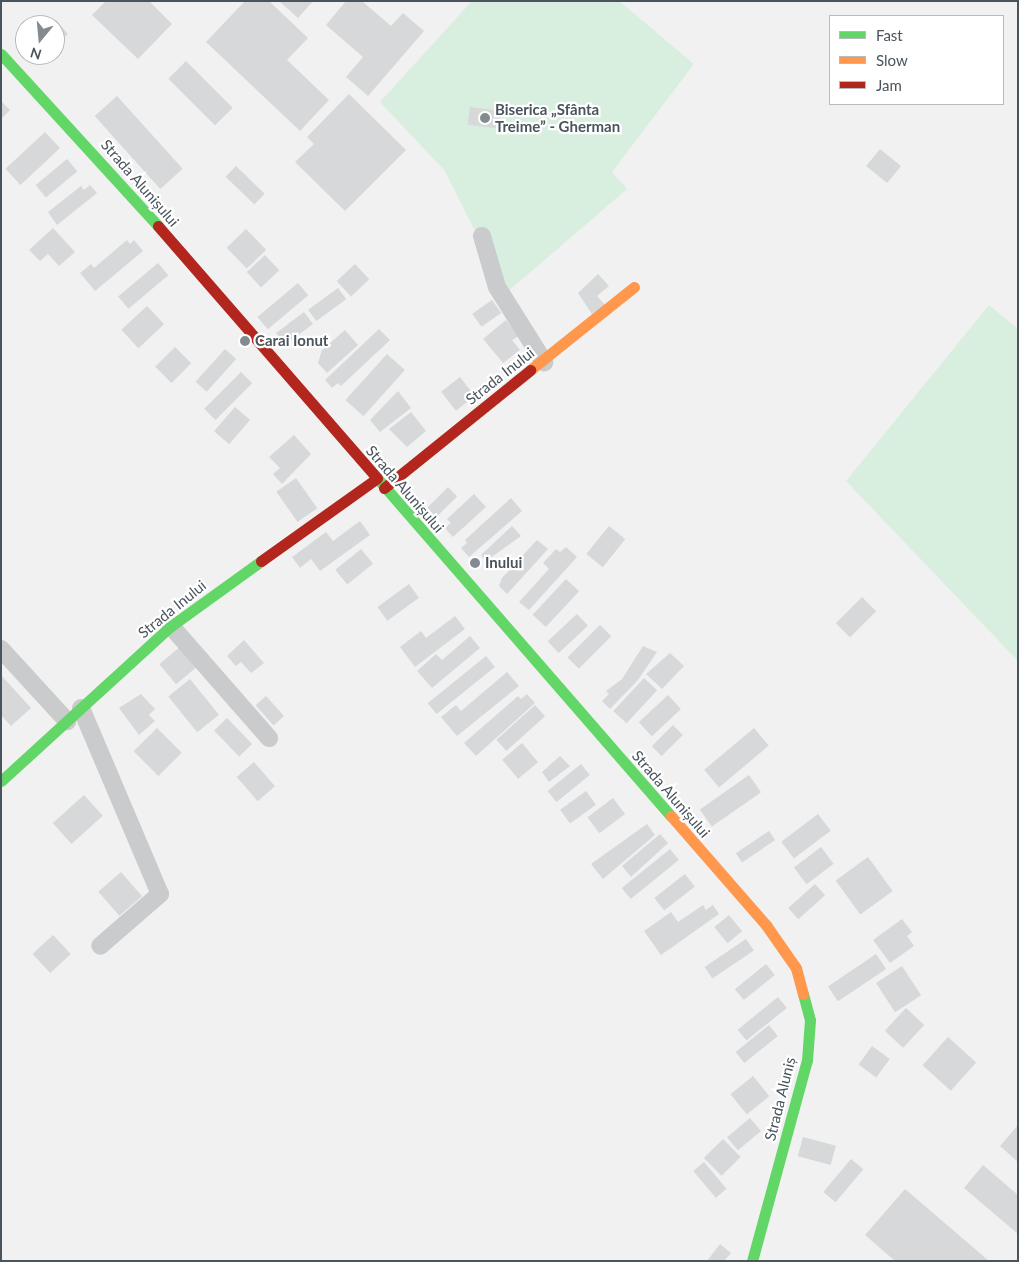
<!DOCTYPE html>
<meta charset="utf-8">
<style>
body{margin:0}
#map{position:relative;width:1019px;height:1262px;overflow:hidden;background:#f1f1f1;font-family:Lato,sans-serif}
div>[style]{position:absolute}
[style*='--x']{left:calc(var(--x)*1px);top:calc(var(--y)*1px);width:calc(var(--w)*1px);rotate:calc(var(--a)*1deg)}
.green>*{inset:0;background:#d8eedf}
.building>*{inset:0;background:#d7d8d9;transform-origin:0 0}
.street>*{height:18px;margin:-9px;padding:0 9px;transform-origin:9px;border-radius:9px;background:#c9cbcc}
.fast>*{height:11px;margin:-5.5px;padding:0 5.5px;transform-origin:5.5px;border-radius:5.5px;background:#63d668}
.slow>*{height:11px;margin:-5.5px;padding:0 5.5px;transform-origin:5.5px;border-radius:5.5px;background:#ff974d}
.jam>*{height:11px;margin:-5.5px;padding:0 5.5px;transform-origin:5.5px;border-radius:5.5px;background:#b3261e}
.dots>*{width:14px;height:14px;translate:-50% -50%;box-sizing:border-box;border:2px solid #fff;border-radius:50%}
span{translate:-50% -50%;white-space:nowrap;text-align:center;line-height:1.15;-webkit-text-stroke:4.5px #fff;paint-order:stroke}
.poi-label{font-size:15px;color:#49545c;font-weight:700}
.left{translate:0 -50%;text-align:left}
.street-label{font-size:15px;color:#49545c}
.frame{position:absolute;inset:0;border:2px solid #49545c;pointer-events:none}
.legend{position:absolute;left:829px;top:15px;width:175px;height:90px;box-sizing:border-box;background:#fff;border:1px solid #b6bbbe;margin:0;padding:6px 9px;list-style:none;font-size:15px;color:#49545c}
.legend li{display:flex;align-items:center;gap:10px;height:25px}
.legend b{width:25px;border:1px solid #b6bbbe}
.north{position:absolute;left:15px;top:15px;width:50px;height:50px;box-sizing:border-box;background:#fff;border:1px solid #b6bbbe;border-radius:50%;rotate:197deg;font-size:14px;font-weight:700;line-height:20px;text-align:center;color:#49545c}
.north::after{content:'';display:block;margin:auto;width:18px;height:22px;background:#848b90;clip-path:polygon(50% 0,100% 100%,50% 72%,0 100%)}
</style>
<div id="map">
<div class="green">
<i style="clip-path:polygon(472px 1px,619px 1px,694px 64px,612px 172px,627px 189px,506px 293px,445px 171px,380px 102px)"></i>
<i style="clip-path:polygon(989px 305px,1018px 329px,1018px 661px,846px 481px)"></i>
</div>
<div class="building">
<i style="clip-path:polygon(106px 1px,149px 1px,172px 24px,138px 59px,92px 15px)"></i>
<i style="clip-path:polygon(245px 1px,269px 1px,308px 38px,287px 60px,329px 100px,300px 131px,206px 42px)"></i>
<i style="clip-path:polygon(279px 1px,313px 1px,298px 18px)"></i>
<i style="clip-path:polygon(346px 1px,362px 1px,391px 26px,403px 13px,424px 31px,368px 96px,346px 77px,363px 57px,326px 25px)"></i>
<i style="clip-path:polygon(59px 24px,68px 34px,55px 46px,55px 27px)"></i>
<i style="left:186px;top:61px;width:66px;height:25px;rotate:45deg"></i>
<i style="clip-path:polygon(349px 94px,406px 150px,345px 211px,295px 162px,314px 144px,307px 137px)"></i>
<i style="left:117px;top:96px;width:98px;height:30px;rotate:48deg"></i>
<i style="clip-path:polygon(1px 101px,10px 110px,1px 119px)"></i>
<i style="left:470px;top:107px;width:32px;height:18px;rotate:7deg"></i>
<i style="left:45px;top:132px;width:22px;height:54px;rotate:47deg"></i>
<i style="left:880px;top:149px;width:27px;height:22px;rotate:39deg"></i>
<i style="left:67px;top:159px;width:16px;height:41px;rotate:50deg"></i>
<i style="left:236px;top:166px;width:40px;height:15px;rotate:44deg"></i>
<i style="clip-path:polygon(90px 185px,97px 193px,57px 225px,48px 212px,81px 186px,84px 190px)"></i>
<i style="clip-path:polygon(53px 228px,75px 252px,59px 266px,48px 254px,40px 261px,29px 250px)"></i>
<i style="left:246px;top:229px;width:29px;height:27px;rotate:46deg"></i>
<i style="clip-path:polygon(127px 240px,130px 244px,134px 240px,143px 251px,95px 291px,80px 273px,91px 264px,94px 268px)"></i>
<i style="left:265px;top:255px;width:21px;height:25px;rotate:47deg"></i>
<i style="left:158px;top:263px;width:16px;height:52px;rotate:50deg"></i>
<i style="left:355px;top:264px;width:21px;height:25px;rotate:47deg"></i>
<i style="clip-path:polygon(598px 274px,609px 286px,597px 296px,605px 305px,592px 314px,578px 293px)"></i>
<i style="left:298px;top:283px;width:16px;height:53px;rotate:50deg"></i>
<i style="left:338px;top:288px;width:14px;height:37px;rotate:54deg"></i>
<i style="left:492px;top:300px;width:16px;height:24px;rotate:55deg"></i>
<i style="left:147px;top:306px;width:25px;height:35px;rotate:47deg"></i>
<i style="left:304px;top:312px;width:15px;height:35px;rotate:53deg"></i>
<i style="clip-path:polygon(506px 320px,519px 336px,512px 340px,520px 350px,503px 363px,483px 339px)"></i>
<i style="clip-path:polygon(379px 329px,390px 340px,341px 386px,338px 383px,332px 388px,325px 380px)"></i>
<i style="clip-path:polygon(345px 330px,358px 345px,327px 373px,318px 363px,322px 350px)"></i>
<i style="left:175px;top:347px;width:23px;height:28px;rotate:45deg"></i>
<i style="left:225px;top:349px;width:15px;height:44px;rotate:42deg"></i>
<i style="left:387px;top:354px;width:24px;height:62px;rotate:42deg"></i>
<i style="left:241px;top:372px;width:16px;height:52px;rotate:45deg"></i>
<i style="left:460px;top:377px;width:24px;height:24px;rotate:52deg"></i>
<i style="clip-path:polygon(398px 391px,411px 408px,380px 432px,370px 420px)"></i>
<i style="left:235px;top:407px;width:20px;height:32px;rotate:41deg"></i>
<i style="clip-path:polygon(411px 412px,426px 431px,407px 447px,389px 429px)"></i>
<i style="clip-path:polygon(294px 435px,311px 454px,282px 484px,273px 474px,280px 468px,269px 457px)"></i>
<i style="left:296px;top:478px;width:37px;height:24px;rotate:55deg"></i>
<i style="left:448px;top:487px;width:13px;height:30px;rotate:45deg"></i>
<i style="clip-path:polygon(474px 494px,486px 507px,453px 537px,445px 528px,451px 523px,447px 519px)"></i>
<i style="clip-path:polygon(511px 498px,522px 511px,469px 557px,461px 548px,467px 543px,465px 540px)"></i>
<i style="clip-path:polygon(360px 521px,370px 535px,320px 571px,311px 559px,300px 568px,292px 557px,326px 532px,333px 541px)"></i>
<i style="clip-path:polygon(512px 526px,521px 536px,486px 561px,481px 555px)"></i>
<i style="left:609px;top:526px;width:21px;height:36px;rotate:39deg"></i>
<i style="clip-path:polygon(537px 540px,548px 549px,507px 594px,499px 586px,502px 578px)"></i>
<i style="clip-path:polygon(566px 547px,577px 557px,529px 610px,519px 602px,549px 569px,543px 563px,556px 549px,560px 552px)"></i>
<i style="left:361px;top:549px;width:19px;height:33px;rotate:51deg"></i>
<i style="left:566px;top:579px;width:18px;height:49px;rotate:43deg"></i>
<i style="left:409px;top:584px;width:17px;height:39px;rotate:54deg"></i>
<i style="left:862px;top:597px;width:20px;height:37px;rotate:45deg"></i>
<i style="left:577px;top:614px;width:16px;height:40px;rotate:47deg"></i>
<i style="clip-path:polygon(455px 616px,465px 629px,415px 667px,400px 647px,421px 631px,426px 638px)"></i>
<i style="left:600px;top:625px;width:16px;height:46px;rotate:45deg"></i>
<i style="clip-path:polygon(470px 636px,480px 648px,432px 688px,417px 671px,436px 654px,442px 660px)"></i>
<i style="clip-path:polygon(244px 640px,264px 663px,251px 673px,241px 662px,236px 666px,227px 656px)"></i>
<i style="clip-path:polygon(643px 646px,657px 652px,638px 680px,610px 709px,602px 701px,609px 694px,606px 691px,622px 679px)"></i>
<i style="left:180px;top:647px;width:26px;height:27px;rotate:50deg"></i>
<i style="clip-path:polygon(670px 653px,684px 666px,662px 689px,646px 674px)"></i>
<i style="left:486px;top:656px;width:14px;height:75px;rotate:51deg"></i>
<i style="clip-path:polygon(507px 672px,519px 686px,457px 736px,441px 717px,456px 705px,461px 711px)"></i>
<i style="clip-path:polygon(1px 675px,31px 708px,11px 726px,1px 715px)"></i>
<i style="left:644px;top:678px;width:18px;height:45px;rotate:43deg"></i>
<i style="left:190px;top:679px;width:46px;height:28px;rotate:51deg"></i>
<i style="clip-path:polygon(141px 694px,155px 709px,149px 715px,155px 721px,139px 735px,119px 708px)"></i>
<i style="clip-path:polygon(527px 694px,535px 703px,476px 756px,464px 743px,518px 696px,521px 699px)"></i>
<i style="left:668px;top:695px;width:19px;height:40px;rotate:47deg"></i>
<i style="left:266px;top:696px;width:27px;height:14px;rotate:48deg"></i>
<i style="left:535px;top:705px;width:15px;height:52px;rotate:48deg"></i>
<i style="left:227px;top:718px;width:36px;height:18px;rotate:46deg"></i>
<i style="left:673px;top:725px;width:14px;height:30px;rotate:45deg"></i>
<i style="left:157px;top:728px;width:35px;height:33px;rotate:45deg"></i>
<i style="left:754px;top:728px;width:23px;height:65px;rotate:50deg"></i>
<i style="left:522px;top:743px;width:25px;height:26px;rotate:50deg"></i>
<i style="clip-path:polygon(560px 756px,570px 766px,549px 782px,542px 772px)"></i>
<i style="left:254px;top:762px;width:32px;height:23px;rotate:49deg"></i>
<i style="left:581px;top:764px;width:14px;height:43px;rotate:51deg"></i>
<i style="left:749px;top:775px;width:21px;height:60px;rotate:55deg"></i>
<i style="left:586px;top:791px;width:17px;height:32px;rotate:54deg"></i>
<i style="left:84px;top:795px;width:28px;height:42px;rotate:48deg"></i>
<i style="left:613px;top:798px;width:20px;height:32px;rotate:53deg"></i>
<i style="left:818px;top:814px;width:21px;height:46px;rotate:53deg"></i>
<i style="clip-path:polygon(647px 824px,655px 835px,603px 879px,591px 864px)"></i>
<i style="left:769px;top:831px;width:11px;height:40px;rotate:56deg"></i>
<i style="clip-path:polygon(660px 834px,668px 843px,631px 877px,622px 866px)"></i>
<i style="left:821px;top:847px;width:21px;height:34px;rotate:53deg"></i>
<i style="left:670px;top:849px;width:14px;height:62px;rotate:51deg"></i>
<i style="left:868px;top:857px;width:42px;height:40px;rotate:54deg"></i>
<i style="left:121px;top:872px;width:32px;height:30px;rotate:49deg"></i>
<i style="left:685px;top:874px;width:16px;height:39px;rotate:52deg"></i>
<i style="left:815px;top:884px;width:15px;height:36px;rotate:48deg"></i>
<i style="clip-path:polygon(703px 905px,706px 910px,713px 905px,719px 914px,661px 955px,644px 931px,671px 912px,678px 922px)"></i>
<i style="left:729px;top:915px;width:21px;height:19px;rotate:51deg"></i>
<i style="clip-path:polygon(902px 919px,912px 932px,907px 936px,914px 946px,890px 963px,873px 940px)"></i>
<i style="left:53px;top:935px;width:26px;height:28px;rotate:47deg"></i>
<i style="left:746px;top:939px;width:14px;height:50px;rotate:56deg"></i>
<i style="left:876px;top:954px;width:18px;height:58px;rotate:56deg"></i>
<i style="left:766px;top:964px;width:14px;height:40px;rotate:51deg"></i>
<i style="left:902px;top:966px;width:35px;height:31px;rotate:57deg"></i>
<i style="left:778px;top:997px;width:14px;height:52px;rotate:51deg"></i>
<i style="left:906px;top:1008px;width:25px;height:31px;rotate:43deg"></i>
<i style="left:769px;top:1025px;width:14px;height:43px;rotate:51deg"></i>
<i style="left:948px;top:1037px;width:38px;height:38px;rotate:42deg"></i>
<i style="left:872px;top:1046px;width:22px;height:23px;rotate:36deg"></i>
<i style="left:753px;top:1076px;width:26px;height:29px;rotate:51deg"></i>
<i style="left:750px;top:1118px;width:17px;height:30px;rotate:50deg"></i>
<i style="clip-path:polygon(1018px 1125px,1018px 1162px,1000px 1146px)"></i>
<i style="left:803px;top:1137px;width:34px;height:20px;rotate:15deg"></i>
<i style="left:723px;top:1139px;width:25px;height:27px;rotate:45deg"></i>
<i style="left:851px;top:1159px;width:16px;height:43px;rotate:40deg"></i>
<i style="left:704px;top:1162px;width:35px;height:14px;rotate:50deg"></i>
<i style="clip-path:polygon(983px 1165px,1018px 1195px,1018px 1234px,964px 1188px)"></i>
<i style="clip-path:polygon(905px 1189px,989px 1261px,895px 1261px,865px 1235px)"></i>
<i style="clip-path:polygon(720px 1244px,731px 1253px,724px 1261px,707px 1261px)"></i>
</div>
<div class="street">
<i style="--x:482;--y:236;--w:53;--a:73.6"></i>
<i style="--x:497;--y:287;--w:89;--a:57.9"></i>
<i style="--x:171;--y:626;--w:149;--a:48.8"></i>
<i style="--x:1;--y:649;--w:98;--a:47.5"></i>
<i style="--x:81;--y:708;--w:202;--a:67"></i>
<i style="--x:160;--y:894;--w:79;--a:139.1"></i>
</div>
<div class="fast">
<i style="--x:1;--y:54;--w:233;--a:47.6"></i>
<i style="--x:377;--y:478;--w:448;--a:49"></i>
<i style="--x:1;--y:781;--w:230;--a:-42.4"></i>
<i style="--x:171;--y:626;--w:111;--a:-35.8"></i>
<i style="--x:752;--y:1261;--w:208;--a:-74.7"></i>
<i style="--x:807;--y:1060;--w:40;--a:-85.7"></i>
<i style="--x:810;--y:1020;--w:27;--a:-105"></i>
</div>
<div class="slow">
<i style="--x:530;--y:370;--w:133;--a:-38.6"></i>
<i style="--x:671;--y:816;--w:145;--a:48.9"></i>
<i style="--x:766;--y:925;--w:52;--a:55.1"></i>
<i style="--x:796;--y:968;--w:27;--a:75"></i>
</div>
<div class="jam">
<i style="--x:158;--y:226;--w:334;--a:49"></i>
<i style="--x:384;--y:488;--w:188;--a:-38.9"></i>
<i style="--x:261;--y:561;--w:141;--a:-35.5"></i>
</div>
<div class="dots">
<i style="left:485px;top:118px;background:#848b90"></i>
<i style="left:245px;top:341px;background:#848b90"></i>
<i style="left:475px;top:563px;background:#848b90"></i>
</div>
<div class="poi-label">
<span class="left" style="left:495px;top:118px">Biserica „Sfânta<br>Treime” - Gherman</span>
<span class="left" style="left:255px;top:341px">Carai Ionut</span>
<span class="left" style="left:485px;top:563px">Inului</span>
</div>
<div class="street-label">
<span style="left:140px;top:183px;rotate:49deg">Strada Alunișului</span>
<span style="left:500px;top:376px;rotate:-38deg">Strada Inului</span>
<span style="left:405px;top:489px;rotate:49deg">Strada Alunișului</span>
<span style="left:172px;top:609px;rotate:-39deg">Strada Inului</span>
<span style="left:671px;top:794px;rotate:49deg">Strada Alunișului</span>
<span style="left:780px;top:1099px;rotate:-76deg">Strada Aluniș</span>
</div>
<div class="frame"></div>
<ul class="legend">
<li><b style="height:6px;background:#63d668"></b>Fast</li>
<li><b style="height:6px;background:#ff974d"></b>Slow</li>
<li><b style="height:6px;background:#b3261e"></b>Jam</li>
</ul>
<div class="north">N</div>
</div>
